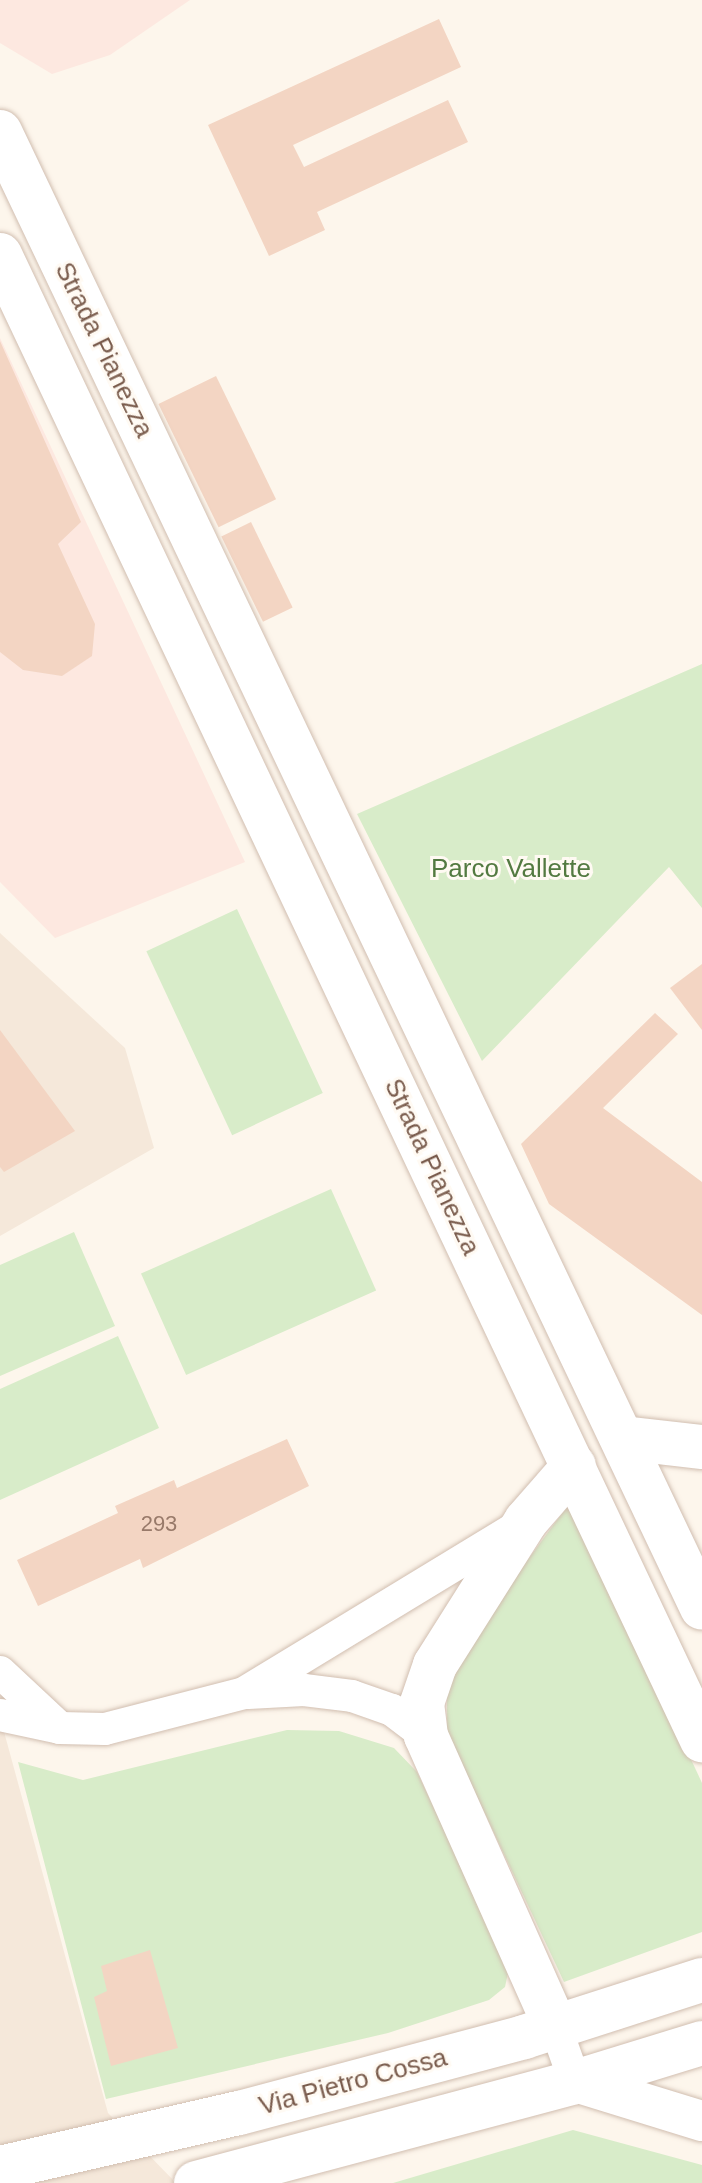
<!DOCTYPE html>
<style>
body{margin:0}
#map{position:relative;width:702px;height:2183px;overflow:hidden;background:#fdf6ec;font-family:Helvetica,sans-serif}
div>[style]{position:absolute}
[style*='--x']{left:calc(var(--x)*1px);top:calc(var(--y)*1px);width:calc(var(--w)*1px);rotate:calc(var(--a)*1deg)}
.residential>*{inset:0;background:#f5e8da}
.commercial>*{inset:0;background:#fde8e0}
.green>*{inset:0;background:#d8ecc9;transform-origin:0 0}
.building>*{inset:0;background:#f3d5c3;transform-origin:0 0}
.roads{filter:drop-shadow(0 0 2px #d1beb0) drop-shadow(0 0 2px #d1beb0)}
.minor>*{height:32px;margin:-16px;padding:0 16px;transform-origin:16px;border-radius:16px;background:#fff}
.tertiary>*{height:40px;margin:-20px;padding:0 20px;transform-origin:20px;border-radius:20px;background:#fff}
.secondary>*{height:44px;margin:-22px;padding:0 22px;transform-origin:22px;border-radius:22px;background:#fff}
span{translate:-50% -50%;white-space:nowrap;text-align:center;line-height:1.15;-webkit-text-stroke:6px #fffaf3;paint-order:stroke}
.number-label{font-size:22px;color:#987a6a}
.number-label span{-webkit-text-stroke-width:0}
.street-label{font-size:26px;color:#7a5c4d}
.park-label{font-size:26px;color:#537a41}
</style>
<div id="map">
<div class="residential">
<i style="clip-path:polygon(0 933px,125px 1048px,154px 1148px,0 1236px)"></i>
<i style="clip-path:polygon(0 1717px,108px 2113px,176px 2183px,0 2183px)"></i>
</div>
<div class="commercial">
<i style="clip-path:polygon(0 0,190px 0,110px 55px,52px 74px,0 43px)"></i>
<i style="clip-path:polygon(0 338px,245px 862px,55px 938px,0 882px)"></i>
</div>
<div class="green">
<i style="clip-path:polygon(702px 664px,702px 908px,669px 867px,482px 1061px,357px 814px)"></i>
<i style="left:237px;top:909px;width:203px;height:100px;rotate:65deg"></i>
<i style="left:331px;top:1189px;width:111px;height:208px;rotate:66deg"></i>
<i style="clip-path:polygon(74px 1232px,115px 1326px,0 1376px,0 1265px)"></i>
<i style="clip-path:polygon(118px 1336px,159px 1428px,0 1500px,0 1389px)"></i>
<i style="clip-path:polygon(571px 1501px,702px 1783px,702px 1932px,564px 1982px,447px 1733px,447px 1691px,463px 1648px)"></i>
<i style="clip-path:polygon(287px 1730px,339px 1731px,394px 1748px,417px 1772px,509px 1968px,505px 1987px,489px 2000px,388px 2033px,106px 2099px,18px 1762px,83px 1780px)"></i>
<i style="clip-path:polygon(573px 2130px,702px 2165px,702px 2183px,393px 2183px)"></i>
</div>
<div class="building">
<i style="clip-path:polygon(439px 19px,461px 67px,293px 145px,304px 167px,448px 100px,468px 142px,317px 212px,325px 230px,269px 256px,208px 125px)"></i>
<i style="clip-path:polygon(0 341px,81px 522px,58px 544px,95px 624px,92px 656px,62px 676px,23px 670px,0 652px)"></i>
<i style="left:216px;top:376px;width:137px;height:64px;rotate:64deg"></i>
<i style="left:251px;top:522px;width:95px;height:33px;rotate:64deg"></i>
<i style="clip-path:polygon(702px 964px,702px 1030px,670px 988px)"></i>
<i style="clip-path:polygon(655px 1013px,678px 1034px,603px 1108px,702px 1182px,702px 1315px,549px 1204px,521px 1144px)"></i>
<i style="clip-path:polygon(0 1030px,75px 1131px,4px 1172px,0 1167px)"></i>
<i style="clip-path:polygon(287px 1439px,309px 1486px,143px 1568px,140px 1559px,38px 1606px,17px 1560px,118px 1513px,115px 1506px,174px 1480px,177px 1488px)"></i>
<i style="clip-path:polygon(150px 1950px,178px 2048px,111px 2066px,94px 1997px,107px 1991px,101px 1966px)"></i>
</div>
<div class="roads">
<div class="minor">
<i style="--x:0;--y:1672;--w:82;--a:43"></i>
<i style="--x:248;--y:1693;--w:56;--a:-3.1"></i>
<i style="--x:304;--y:1690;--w:48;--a:7.1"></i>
<i style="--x:352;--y:1696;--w:42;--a:19.3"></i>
<i style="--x:392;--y:1710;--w:43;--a:37.4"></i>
<i style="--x:0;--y:1715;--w:61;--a:12.2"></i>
<i style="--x:60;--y:1728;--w:45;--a:1.3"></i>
<i style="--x:105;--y:1729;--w:144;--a:-14.5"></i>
<i style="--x:244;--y:1693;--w:323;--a:-31.3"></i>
<i style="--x:556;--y:2028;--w:57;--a:70.6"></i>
</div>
<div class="tertiary">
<i style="--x:575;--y:2082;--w:133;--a:17.1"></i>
</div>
<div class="secondary">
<i style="--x:0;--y:132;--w:1634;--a:64.56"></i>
<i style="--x:0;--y:255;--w:1643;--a:64.7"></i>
<i style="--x:623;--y:1438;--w:80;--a:6.5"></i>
<i style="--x:556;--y:2028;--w:320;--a:-114"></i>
<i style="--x:426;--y:1736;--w:33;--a:-97"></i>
<i style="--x:422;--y:1703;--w:40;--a:-71.1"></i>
<i style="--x:435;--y:1665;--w:170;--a:-57.7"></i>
<i style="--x:526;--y:1521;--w:73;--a:-48.9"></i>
<i style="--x:0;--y:2168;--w:245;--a:-13"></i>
<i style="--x:239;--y:2113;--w:295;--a:-14.9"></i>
<i style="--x:524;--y:2037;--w:187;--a:-17.8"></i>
<i style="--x:196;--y:2183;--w:392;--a:-14.9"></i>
<i style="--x:575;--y:2082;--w:133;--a:-17.1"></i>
</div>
</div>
<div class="number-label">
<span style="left:159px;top:1524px">293</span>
</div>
<div class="street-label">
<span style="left:104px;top:350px;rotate:64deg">Strada Pianezza</span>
<span style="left:432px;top:1167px;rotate:65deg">Strada Pianezza</span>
<span style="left:353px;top:2082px;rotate:-15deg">Via Pietro Cossa</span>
</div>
<div class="park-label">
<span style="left:511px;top:869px">Parco Vallette</span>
</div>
</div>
